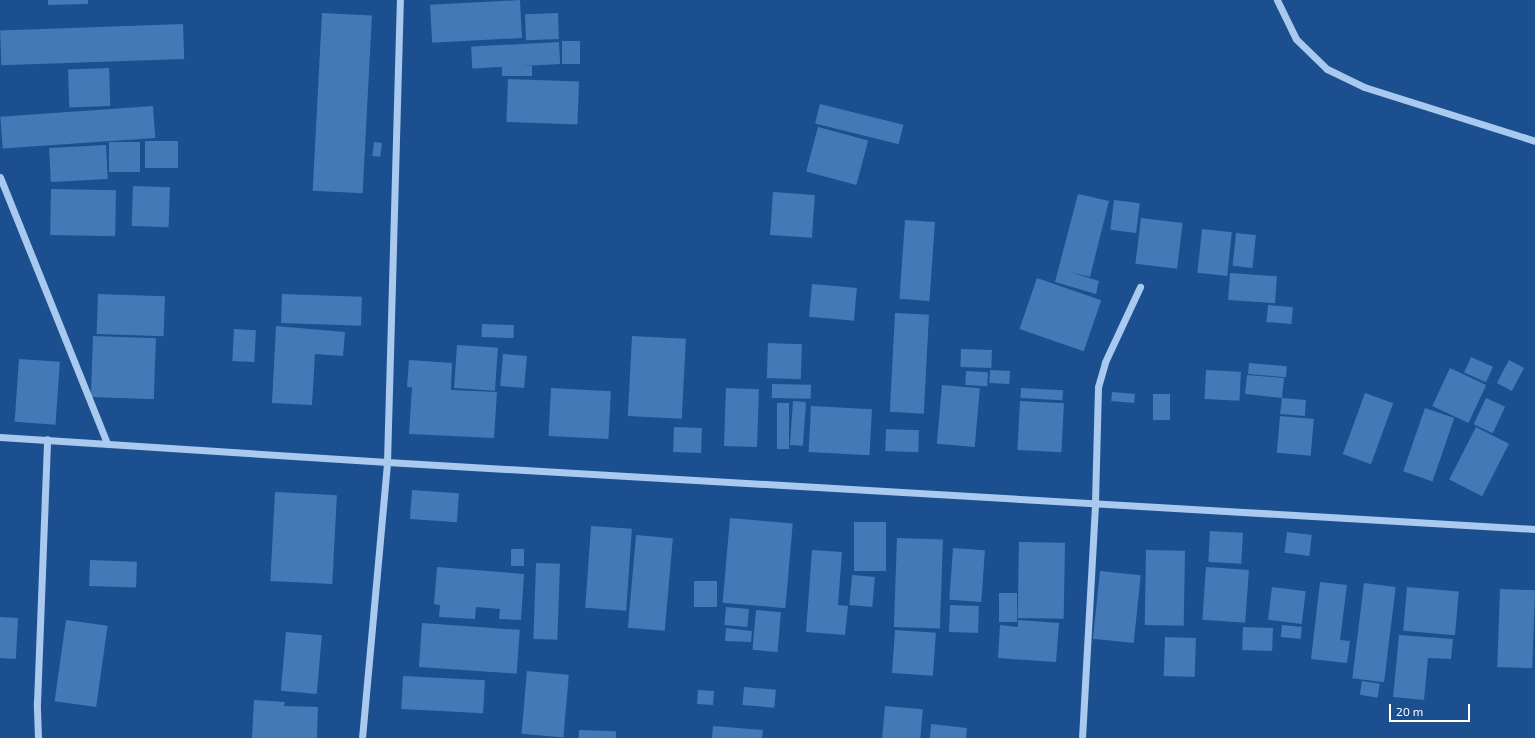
<!DOCTYPE html>
<style>
body{margin:0}
#map{position:relative;width:1535px;height:738px;overflow:hidden;background:#1b4f8f;font-family:"Exo 2",sans-serif}
div>[style]{position:absolute}
[style*='--x']{left:calc(var(--x)*1px);top:calc(var(--y)*1px);width:calc(var(--w)*1px);rotate:calc(var(--a)*1deg)}
.building>*{inset:0;background:#4478b7;transform-origin:0 0}
.minor>*{height:7px;margin:-3.5px;padding:0 3.5px;transform-origin:3.5px;border-radius:3.5px;background:#a9c9ee}
span{translate:-50% -50%;white-space:nowrap;text-align:center;line-height:1.15;-webkit-text-stroke:3px #1b4f8f;paint-order:stroke}
.scale{position:absolute;left:1389px;top:704px;width:81px;height:18px;box-sizing:border-box;border:2px solid #fff;border-top:0;padding-left:5px;font-size:12px;line-height:14px;white-space:nowrap;color:#fff;-webkit-text-stroke:3px #1b4f8f;paint-order:stroke}
</style>
<div id="map">
<div class="building">
<i style="clip-path:polygon(48px 0,88px 0,88px 4px,48px 5px)"></i>
<i style="left:520px;top:0;width:38px;height:90px;rotate:87deg"></i>
<i style="left:322px;top:13px;width:50px;height:178px;rotate:3deg"></i>
<i style="left:558px;top:13px;width:26px;height:33px;rotate:88deg"></i>
<i style="left:183px;top:24px;width:35px;height:183px;rotate:88deg"></i>
<i style="left:562px;top:41px;width:18px;height:23px"></i>
<i style="left:559px;top:42px;width:22px;height:88px;rotate:87deg"></i>
<i style="left:502px;top:66px;width:30px;height:10px"></i>
<i style="left:109px;top:68px;width:38px;height:41px;rotate:88deg"></i>
<i style="left:508px;top:79px;width:71px;height:43px;rotate:2deg"></i>
<i style="left:820px;top:104px;width:86px;height:20px;rotate:14deg"></i>
<i style="left:153px;top:106px;width:32px;height:153px;rotate:86deg"></i>
<i style="left:818px;top:127px;width:52px;height:46px;rotate:15deg"></i>
<i style="left:145px;top:141px;width:33px;height:27px"></i>
<i style="left:109px;top:142px;width:31px;height:30px"></i>
<i style="left:374px;top:142px;width:8px;height:14px;rotate:7deg"></i>
<i style="left:106px;top:145px;width:34px;height:57px;rotate:87deg"></i>
<i style="left:133px;top:186px;width:37px;height:40px;rotate:2deg"></i>
<i style="left:51px;top:189px;width:65px;height:46px;rotate:1deg"></i>
<i style="left:773px;top:192px;width:42px;height:43px;rotate:4deg"></i>
<i style="clip-path:polygon(1078px 194px,1109px 201px,1090px 277px,1070px 272px,1099px 281px,1096px 294px,1055px 282px)"></i>
<i style="left:1114px;top:200px;width:26px;height:30px;rotate:7deg"></i>
<i style="left:1141px;top:218px;width:42px;height:46px;rotate:7deg"></i>
<i style="left:905px;top:220px;width:30px;height:79px;rotate:4deg"></i>
<i style="left:1202px;top:229px;width:30px;height:44px;rotate:6deg"></i>
<i style="left:1236px;top:233px;width:20px;height:33px;rotate:6deg"></i>
<i style="left:1230px;top:273px;width:47px;height:27px;rotate:4deg"></i>
<i style="left:1037px;top:278px;width:68px;height:54px;rotate:19deg"></i>
<i style="left:812px;top:284px;width:45px;height:33px;rotate:5deg"></i>
<i style="left:98px;top:294px;width:67px;height:40px;rotate:2deg"></i>
<i style="left:282px;top:294px;width:80px;height:29px;rotate:2deg"></i>
<i style="left:1268px;top:305px;width:25px;height:17px;rotate:5deg"></i>
<i style="left:895px;top:313px;width:34px;height:99px;rotate:3deg"></i>
<i style="left:482px;top:324px;width:32px;height:13px;rotate:2deg"></i>
<i style="clip-path:polygon(276px 326px,345px 332px,343px 356px,315px 354px,312px 405px,272px 403px)"></i>
<i style="left:234px;top:329px;width:22px;height:32px;rotate:3deg"></i>
<i style="left:93px;top:336px;width:63px;height:61px;rotate:2deg"></i>
<i style="left:632px;top:336px;width:54px;height:80px;rotate:3deg"></i>
<i style="left:768px;top:343px;width:34px;height:35px;rotate:2deg"></i>
<i style="left:457px;top:345px;width:41px;height:43px;rotate:4deg"></i>
<i style="left:961px;top:349px;width:31px;height:18px;rotate:2deg"></i>
<i style="left:503px;top:354px;width:24px;height:32px;rotate:5deg"></i>
<i style="left:1471px;top:357px;width:24px;height:17px;rotate:24deg"></i>
<i style="left:19px;top:359px;width:41px;height:63px;rotate:4deg"></i>
<i style="clip-path:polygon(409px 360px,452px 363px,451px 390px,497px 392px,494px 438px,409px 434px,412px 387px,407px 387px)"></i>
<i style="left:1509px;top:360px;width:17px;height:26px;rotate:28deg"></i>
<i style="left:1249px;top:363px;width:38px;height:11px;rotate:5deg"></i>
<i style="left:1450px;top:368px;width:40px;height:42px;rotate:25deg"></i>
<i style="left:990px;top:370px;width:20px;height:13px;rotate:3deg"></i>
<i style="left:1206px;top:370px;width:35px;height:29px;rotate:3deg"></i>
<i style="left:966px;top:371px;width:22px;height:14px;rotate:3deg"></i>
<i style="clip-path:polygon(1247px 375px,1284px 378px,1282px 398px,1306px 400px,1305px 416px,1280px 414px,1282px 398px,1245px 394px)"></i>
<i style="left:772px;top:384px;width:39px;height:14px;rotate:1deg"></i>
<i style="left:942px;top:385px;width:38px;height:59px;rotate:5deg"></i>
<i style="left:551px;top:388px;width:60px;height:48px;rotate:3deg"></i>
<i style="left:726px;top:388px;width:33px;height:58px;rotate:2deg"></i>
<i style="left:1021px;top:388px;width:42px;height:10px;rotate:3deg"></i>
<i style="left:1112px;top:392px;width:23px;height:9px;rotate:5deg"></i>
<i style="left:1365px;top:393px;width:30px;height:65px;rotate:20deg"></i>
<i style="left:1153px;top:394px;width:17px;height:26px"></i>
<i style="left:1486px;top:398px;width:21px;height:29px;rotate:25deg"></i>
<i style="left:793px;top:401px;width:13px;height:44px;rotate:4deg"></i>
<i style="left:1020px;top:401px;width:44px;height:49px;rotate:3deg"></i>
<i style="left:777px;top:403px;width:12px;height:46px"></i>
<i style="left:811px;top:406px;width:61px;height:46px;rotate:3deg"></i>
<i style="left:1425px;top:408px;width:31px;height:67px;rotate:19deg"></i>
<i style="left:1280px;top:416px;width:34px;height:37px;rotate:5deg"></i>
<i style="left:674px;top:427px;width:28px;height:25px;rotate:2deg"></i>
<i style="left:1476px;top:427px;width:37px;height:59px;rotate:27deg"></i>
<i style="left:886px;top:429px;width:33px;height:22px;rotate:2deg"></i>
<i style="left:412px;top:490px;width:47px;height:29px;rotate:4deg"></i>
<i style="left:275px;top:492px;width:62px;height:89px;rotate:3deg"></i>
<i style="left:730px;top:518px;width:63px;height:85px;rotate:5deg"></i>
<i style="left:854px;top:522px;width:32px;height:49px"></i>
<i style="left:591px;top:526px;width:41px;height:82px;rotate:4deg"></i>
<i style="left:1210px;top:531px;width:33px;height:31px;rotate:3deg"></i>
<i style="left:1287px;top:532px;width:25px;height:21px;rotate:7deg"></i>
<i style="left:636px;top:535px;width:37px;height:93px;rotate:5deg"></i>
<i style="left:897px;top:538px;width:46px;height:89px;rotate:2deg"></i>
<i style="left:1019px;top:542px;width:46px;height:76px;rotate:1deg"></i>
<i style="left:953px;top:548px;width:32px;height:52px;rotate:4deg"></i>
<i style="left:511px;top:549px;width:13px;height:17px"></i>
<i style="clip-path:polygon(812px 550px,842px 552px,838px 605px,848px 606px,845px 635px,806px 632px)"></i>
<i style="left:1146px;top:550px;width:39px;height:75px;rotate:1deg"></i>
<i style="left:90px;top:560px;width:47px;height:26px;rotate:2deg"></i>
<i style="left:536px;top:563px;width:24px;height:76px;rotate:2deg"></i>
<i style="clip-path:polygon(437px 567px,524px 574px,521px 620px,499px 619px,500px 609px,476px 607px,475px 619px,439px 617px,440px 605px,434px 604px)"></i>
<i style="left:1206px;top:567px;width:43px;height:53px;rotate:4deg"></i>
<i style="left:1100px;top:571px;width:41px;height:68px;rotate:6deg"></i>
<i style="left:852px;top:575px;width:23px;height:30px;rotate:5deg"></i>
<i style="left:694px;top:581px;width:23px;height:26px"></i>
<i style="clip-path:polygon(1320px 582px,1347px 585px,1340px 640px,1350px 641px,1347px 663px,1311px 659px)"></i>
<i style="left:1364px;top:583px;width:32px;height:96px;rotate:7deg"></i>
<i style="left:1272px;top:587px;width:34px;height:33px;rotate:7deg"></i>
<i style="left:1407px;top:587px;width:52px;height:44px;rotate:5deg"></i>
<i style="left:1500px;top:589px;width:35px;height:78px;rotate:2deg"></i>
<i style="left:999px;top:593px;width:18px;height:29px"></i>
<i style="left:950px;top:605px;width:29px;height:27px;rotate:2deg"></i>
<i style="left:726px;top:607px;width:23px;height:18px;rotate:5deg"></i>
<i style="left:756px;top:610px;width:25px;height:40px;rotate:5deg"></i>
<i style="left:0;top:617px;width:18px;height:41px;rotate:3deg"></i>
<i style="left:66px;top:620px;width:42px;height:82px;rotate:8deg"></i>
<i style="clip-path:polygon(1018px 620px,1059px 623px,1056px 662px,998px 658px,1000px 625px,1018px 627px)"></i>
<i style="left:422px;top:623px;width:98px;height:44px;rotate:4deg"></i>
<i style="left:1282px;top:625px;width:20px;height:12px;rotate:6deg"></i>
<i style="left:1243px;top:627px;width:30px;height:23px;rotate:2deg"></i>
<i style="clip-path:polygon(726px 628px,752px 631px,751px 642px,725px 641px)"></i>
<i style="left:895px;top:630px;width:41px;height:43px;rotate:4deg"></i>
<i style="left:286px;top:632px;width:36px;height:59px;rotate:5deg"></i>
<i style="clip-path:polygon(1399px 635px,1453px 639px,1451px 659px,1428px 658px,1424px 700px,1393px 697px)"></i>
<i style="left:1165px;top:637px;width:31px;height:39px;rotate:2deg"></i>
<i style="left:527px;top:671px;width:42px;height:63px;rotate:5deg"></i>
<i style="left:403px;top:676px;width:82px;height:33px;rotate:3deg"></i>
<i style="left:1362px;top:681px;width:18px;height:14px;rotate:9deg"></i>
<i style="left:744px;top:687px;width:32px;height:18px;rotate:5deg"></i>
<i style="left:698px;top:690px;width:16px;height:14px;rotate:4deg"></i>
<i style="clip-path:polygon(254px 700px,285px 702px,284px 706px,318px 707px,317px 738px,252px 738px)"></i>
<i style="left:885px;top:706px;width:38px;height:32px;rotate:5deg"></i>
<i style="clip-path:polygon(931px 724px,967px 728px,966px 738px,930px 738px)"></i>
<i style="clip-path:polygon(713px 726px,763px 730px,762px 738px,712px 738px)"></i>
<i style="left:579px;top:730px;width:37px;height:8px;rotate:2deg"></i>
</div>
<div class="minor">
<i style="--x:1277;--y:0;--w:43;--a:64"></i>
<i style="--x:1296;--y:39;--w:43;--a:44.1"></i>
<i style="--x:1327;--y:69;--w:41;--a:25.9"></i>
<i style="--x:1364;--y:87;--w:179;--a:17.5"></i>
<i style="--x:0;--y:177;--w:287;--a:68.1"></i>
<i style="--x:0;--y:437;--w:388;--a:3.7"></i>
<i style="--x:387;--y:462;--w:1150;--a:3.34"></i>
<i style="--x:38;--y:738;--w:35;--a:-92"></i>
<i style="--x:37;--y:703;--w:264;--a:-87.8"></i>
<i style="--x:362;--y:738;--w:277;--a:-84.8"></i>
<i style="--x:387;--y:462;--w:462;--a:-88.4"></i>
<i style="--x:1082;--y:738;--w:236;--a:-86.8"></i>
<i style="--x:1095;--y:502;--w:115;--a:-88.5"></i>
<i style="--x:1098;--y:387;--w:26;--a:-74"></i>
<i style="--x:1105;--y:362;--w:83;--a:-65"></i>
</div>
<div class="scale">20 m</div>
</div>
